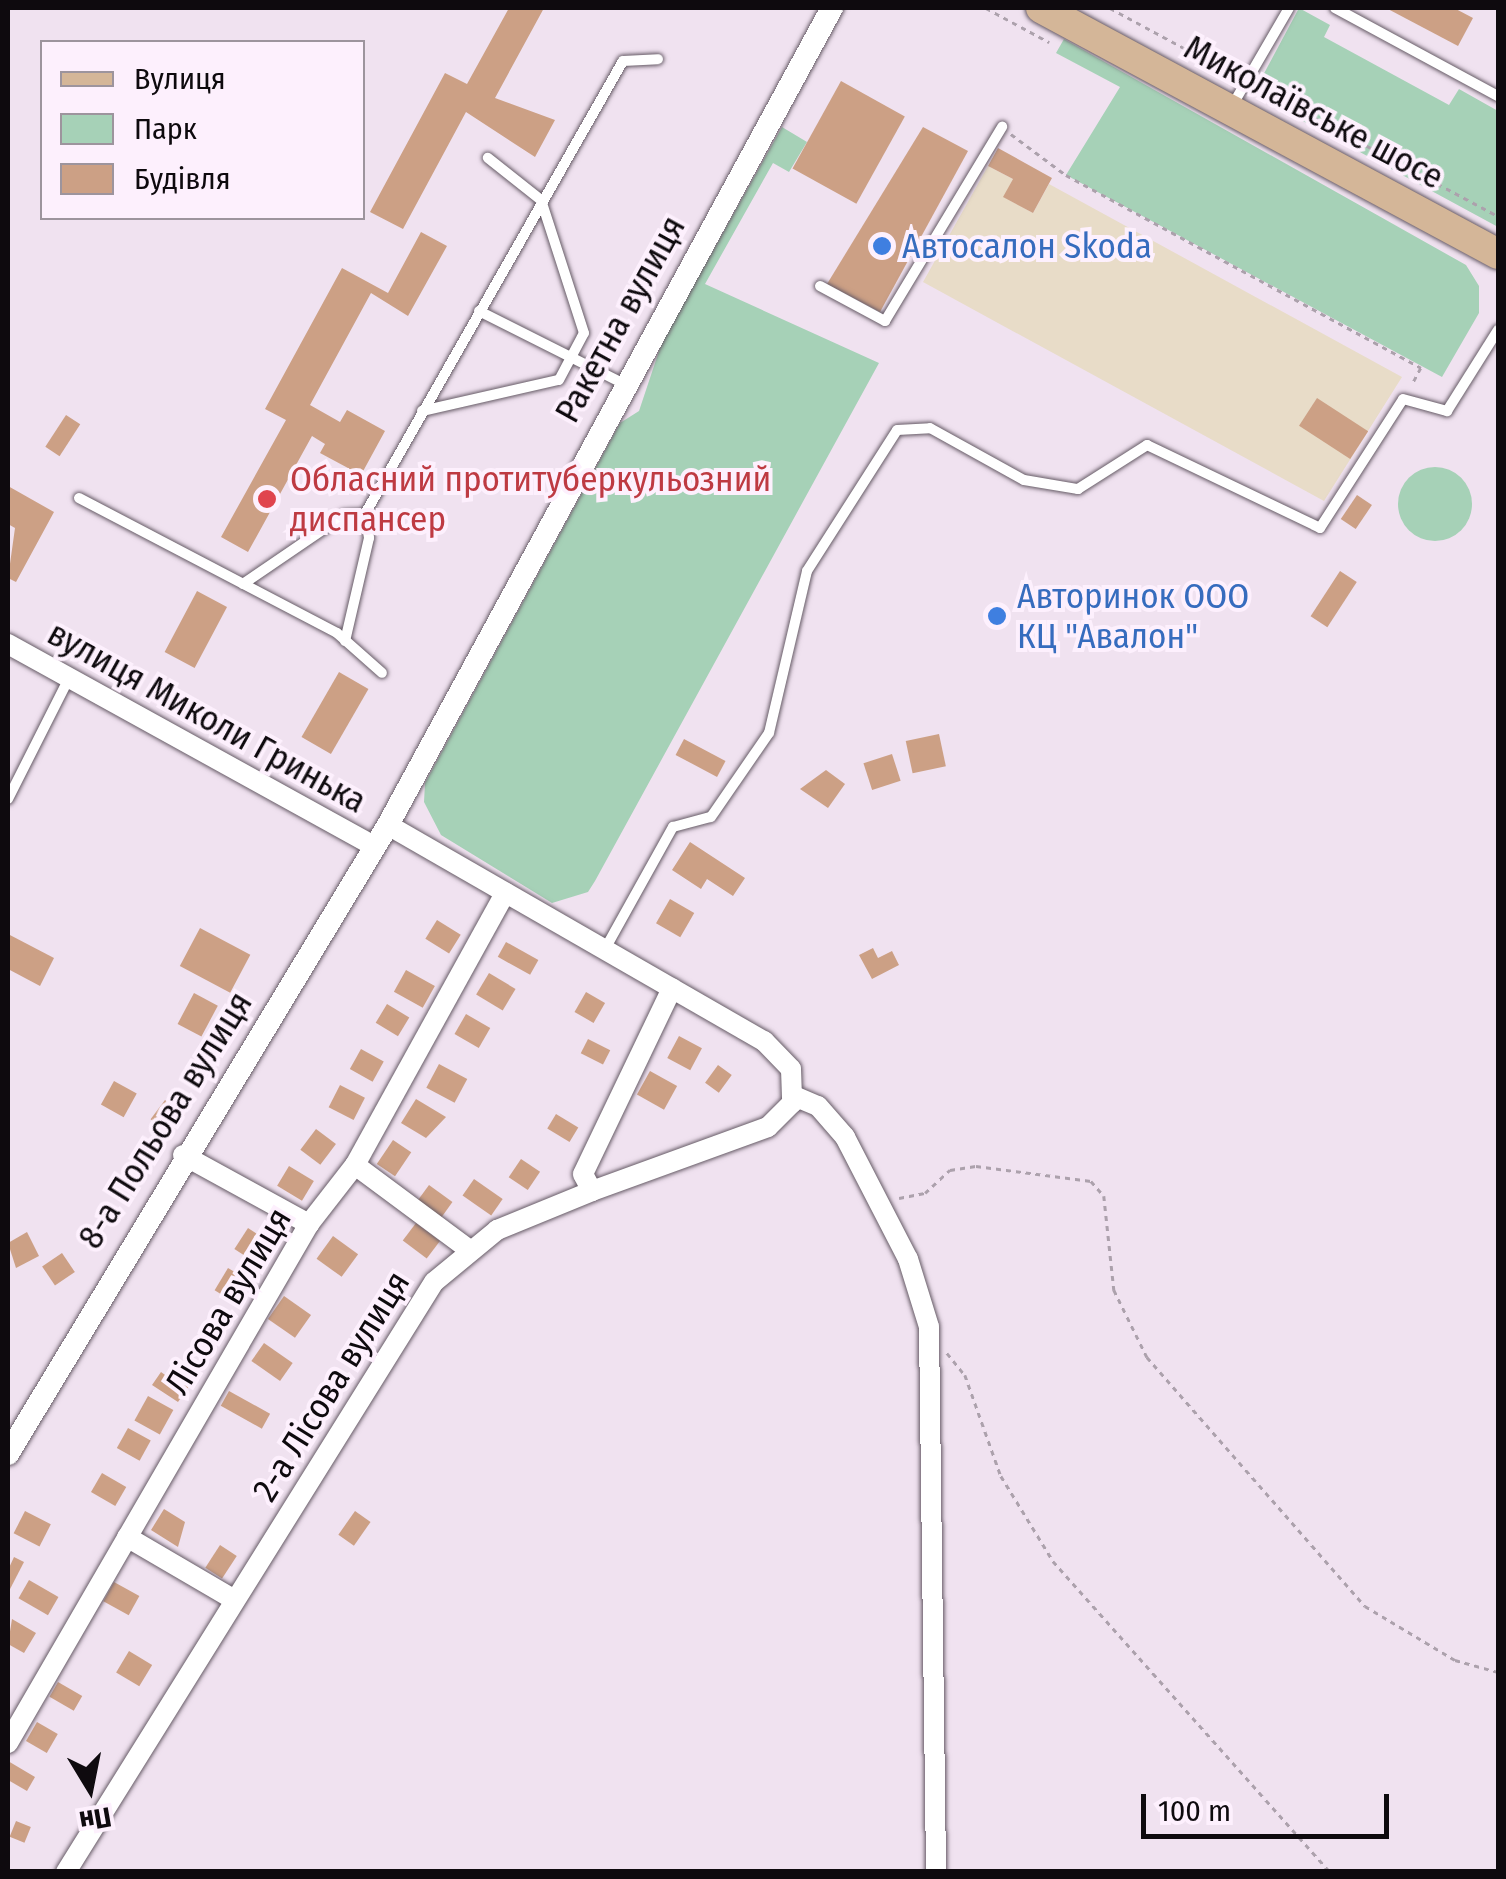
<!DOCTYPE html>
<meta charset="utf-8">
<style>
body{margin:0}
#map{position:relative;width:1506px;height:1879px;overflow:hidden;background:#f0e2f0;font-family:"Fira Sans Condensed",sans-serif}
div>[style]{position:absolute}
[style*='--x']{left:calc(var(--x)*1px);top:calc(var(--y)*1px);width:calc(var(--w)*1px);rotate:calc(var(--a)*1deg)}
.industrial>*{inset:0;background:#e8dcc8}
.green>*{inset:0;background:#a6d1b7}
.round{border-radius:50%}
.building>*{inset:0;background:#cca085;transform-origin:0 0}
.path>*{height:2.5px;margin-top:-1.25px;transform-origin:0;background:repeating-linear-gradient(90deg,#aca1ac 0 5px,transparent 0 10px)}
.roads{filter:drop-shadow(0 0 2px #665b66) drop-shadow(0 0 2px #665b66)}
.service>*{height:10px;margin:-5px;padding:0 5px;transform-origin:5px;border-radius:5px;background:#fff}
.minor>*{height:20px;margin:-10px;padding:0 10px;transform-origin:10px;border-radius:10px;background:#fff}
.tertiary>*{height:22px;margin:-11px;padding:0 11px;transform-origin:11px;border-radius:11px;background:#fff}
.primary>*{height:30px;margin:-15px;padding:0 15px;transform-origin:15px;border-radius:15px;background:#d4b698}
.dots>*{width:28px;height:28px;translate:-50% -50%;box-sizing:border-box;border:5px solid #fdf0fd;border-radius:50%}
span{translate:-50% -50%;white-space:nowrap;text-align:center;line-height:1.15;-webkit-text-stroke:8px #fdf0fd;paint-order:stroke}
.street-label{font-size:35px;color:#0e0a0e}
.shop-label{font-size:35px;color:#366cbe}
.left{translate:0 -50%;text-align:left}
.health-label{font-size:35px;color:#be3a42}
.frame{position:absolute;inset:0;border:10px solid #0e0a0e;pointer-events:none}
.legend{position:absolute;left:40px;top:40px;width:325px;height:180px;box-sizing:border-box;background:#fdf0fd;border:2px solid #9d949d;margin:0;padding:12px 18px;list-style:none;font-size:30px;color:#0e0a0e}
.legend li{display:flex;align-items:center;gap:20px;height:50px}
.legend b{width:50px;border:2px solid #9d949d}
.north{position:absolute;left:40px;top:1739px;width:100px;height:100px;-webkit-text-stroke:8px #fdf0fd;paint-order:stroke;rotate:170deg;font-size:28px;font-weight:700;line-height:40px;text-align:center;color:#0e0a0e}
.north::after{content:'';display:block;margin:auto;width:35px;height:45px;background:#0e0a0e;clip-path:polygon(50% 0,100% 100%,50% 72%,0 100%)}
.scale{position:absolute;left:1141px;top:1794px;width:248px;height:45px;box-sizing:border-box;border:5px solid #0e0a0e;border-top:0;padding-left:12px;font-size:30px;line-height:35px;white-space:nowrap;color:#0e0a0e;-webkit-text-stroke:8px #fdf0fd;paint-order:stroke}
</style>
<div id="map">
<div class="industrial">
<i style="clip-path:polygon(988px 166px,1013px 179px,1004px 197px,1033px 213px,1049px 184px,1402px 377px,1324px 501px,923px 282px)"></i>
</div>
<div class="green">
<i style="clip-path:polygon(1299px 8px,1330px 25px,1324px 37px,1449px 105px,1459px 89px,1498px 111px,1498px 227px,1253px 94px)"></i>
<i style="clip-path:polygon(1064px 39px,1466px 265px,1479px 286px,1479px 313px,1442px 377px,1066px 175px,1120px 87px,1056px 53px)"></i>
<i style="clip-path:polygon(782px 127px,807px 142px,789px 172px,773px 163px,705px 284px,879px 363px,595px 881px,588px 892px,552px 903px,441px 835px,424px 802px,425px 783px,620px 423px,639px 411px,662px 342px)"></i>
<i class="round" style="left:1398px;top:467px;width:74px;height:74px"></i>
</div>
<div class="building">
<i style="clip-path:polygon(509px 8px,544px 8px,495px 98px,555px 120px,535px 157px,466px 112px,403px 229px,370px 212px,445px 73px,467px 84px)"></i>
<i style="clip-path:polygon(1386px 8px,1454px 8px,1473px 18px,1458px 46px)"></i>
<i style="left:841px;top:81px;width:73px;height:100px;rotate:29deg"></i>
<i style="clip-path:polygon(923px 127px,968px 151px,880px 312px,827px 284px)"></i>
<i style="clip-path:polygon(998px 148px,1052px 178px,1033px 213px,1003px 197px,1013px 179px,988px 166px)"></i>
<i style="clip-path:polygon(421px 232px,447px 246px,408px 316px,371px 293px,310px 405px,340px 422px,347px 410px,385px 431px,361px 475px,320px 453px,325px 444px,312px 436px,248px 552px,221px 537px,286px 420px,265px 409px,342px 268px,388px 293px)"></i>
<i style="left:1317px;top:398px;width:61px;height:33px;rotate:33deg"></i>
<i style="left:66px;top:415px;width:17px;height:38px;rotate:33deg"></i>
<i style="clip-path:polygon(8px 486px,54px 512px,16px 582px,8px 578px,15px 528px,8px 524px)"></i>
<i style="left:1357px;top:495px;width:18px;height:29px;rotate:34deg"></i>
<i style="left:1340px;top:571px;width:20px;height:54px;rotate:33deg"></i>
<i style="left:197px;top:591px;width:34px;height:69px;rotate:28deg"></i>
<i style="left:339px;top:672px;width:34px;height:75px;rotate:30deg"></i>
<i style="left:939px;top:734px;width:33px;height:34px;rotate:78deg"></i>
<i style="left:684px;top:739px;width:47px;height:18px;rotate:28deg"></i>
<i style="left:892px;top:754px;width:28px;height:30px;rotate:72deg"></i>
<i style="clip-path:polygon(826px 770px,845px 784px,828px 808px,800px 789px)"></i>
<i style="clip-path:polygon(690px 842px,745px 878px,733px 896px,707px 879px,701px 889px,672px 870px)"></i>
<i style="left:670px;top:899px;width:28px;height:28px;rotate:30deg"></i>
<i style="left:437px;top:920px;width:28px;height:22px;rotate:32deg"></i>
<i style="left:200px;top:928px;width:57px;height:43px;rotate:28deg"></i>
<i style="clip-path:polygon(8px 934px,54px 958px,40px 986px,8px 969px)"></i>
<i style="left:506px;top:942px;width:37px;height:17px;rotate:29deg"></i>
<i style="clip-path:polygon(873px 948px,878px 958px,892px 951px,899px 965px,872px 979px,859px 955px)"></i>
<i style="left:406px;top:970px;width:33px;height:25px;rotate:29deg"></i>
<i style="left:489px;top:973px;width:31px;height:25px;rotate:31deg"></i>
<i style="left:586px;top:992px;width:22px;height:23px;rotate:30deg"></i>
<i style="left:194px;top:993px;width:27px;height:35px;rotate:28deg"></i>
<i style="left:387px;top:1004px;width:26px;height:22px;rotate:31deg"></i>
<i style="left:466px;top:1014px;width:28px;height:23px;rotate:30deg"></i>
<i style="left:679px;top:1036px;width:26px;height:25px;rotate:28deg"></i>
<i style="left:588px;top:1039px;width:25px;height:16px;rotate:27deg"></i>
<i style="left:361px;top:1049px;width:26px;height:23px;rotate:29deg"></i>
<i style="left:439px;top:1064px;width:32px;height:27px;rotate:28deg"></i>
<i style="left:718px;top:1065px;width:17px;height:22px;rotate:36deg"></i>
<i style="left:650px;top:1071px;width:31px;height:27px;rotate:29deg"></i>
<i style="left:114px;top:1081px;width:26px;height:27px;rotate:29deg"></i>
<i style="left:340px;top:1085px;width:28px;height:25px;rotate:27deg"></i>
<i style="clip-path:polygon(416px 1099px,446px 1117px,426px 1138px,401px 1123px)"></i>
<i style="left:165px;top:1100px;width:25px;height:24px;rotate:37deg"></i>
<i style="left:556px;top:1114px;width:26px;height:17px;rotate:31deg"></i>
<i style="left:316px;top:1129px;width:25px;height:26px;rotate:37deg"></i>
<i style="left:393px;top:1140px;width:22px;height:29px;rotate:34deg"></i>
<i style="left:521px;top:1159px;width:23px;height:22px;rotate:34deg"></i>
<i style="left:289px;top:1166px;width:29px;height:23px;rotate:31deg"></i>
<i style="left:474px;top:1179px;width:35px;height:20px;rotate:35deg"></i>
<i style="left:429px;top:1185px;width:29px;height:19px;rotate:36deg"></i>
<i style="left:416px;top:1223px;width:30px;height:22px;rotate:37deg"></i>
<i style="left:248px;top:1228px;width:31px;height:25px;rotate:33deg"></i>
<i style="clip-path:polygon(27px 1232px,39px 1256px,16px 1268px,8px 1243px)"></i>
<i style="left:333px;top:1236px;width:31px;height:28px;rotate:36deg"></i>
<i style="left:62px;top:1253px;width:23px;height:24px;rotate:56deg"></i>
<i style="left:228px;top:1268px;width:27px;height:26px;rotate:31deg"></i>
<i style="left:284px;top:1296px;width:33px;height:28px;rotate:35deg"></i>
<i style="clip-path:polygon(214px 1312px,222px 1318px,216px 1339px,202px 1330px)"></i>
<i style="left:264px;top:1343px;width:35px;height:22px;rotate:35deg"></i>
<i style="clip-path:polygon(180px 1370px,193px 1380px,178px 1402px,152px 1385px,161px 1372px,172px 1380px)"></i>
<i style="left:229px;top:1391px;width:47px;height:17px;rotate:29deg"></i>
<i style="left:148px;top:1396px;width:29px;height:28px;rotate:29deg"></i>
<i style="left:128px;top:1428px;width:26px;height:23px;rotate:29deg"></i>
<i style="left:102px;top:1473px;width:28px;height:22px;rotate:30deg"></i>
<i style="clip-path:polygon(164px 1509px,185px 1522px,178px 1547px,151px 1530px)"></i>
<i style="left:25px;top:1511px;width:29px;height:25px;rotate:27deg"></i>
<i style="left:355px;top:1511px;width:19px;height:29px;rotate:35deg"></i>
<i style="left:220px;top:1545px;width:20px;height:27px;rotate:33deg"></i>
<i style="clip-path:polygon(14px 1557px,24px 1562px,8px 1593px,8px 1570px)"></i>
<i style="left:29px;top:1580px;width:34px;height:21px;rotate:30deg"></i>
<i style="left:114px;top:1582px;width:29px;height:22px;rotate:29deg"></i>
<i style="clip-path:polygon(12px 1619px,36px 1633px,24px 1653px,8px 1644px)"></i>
<i style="left:129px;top:1651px;width:27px;height:25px;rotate:31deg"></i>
<i style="left:58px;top:1682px;width:28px;height:17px;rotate:30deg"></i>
<i style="left:37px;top:1722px;width:24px;height:22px;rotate:30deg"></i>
<i style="clip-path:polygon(8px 1761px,35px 1777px,27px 1791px,8px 1780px)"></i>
<i style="left:16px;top:1821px;width:16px;height:17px;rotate:22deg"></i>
</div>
<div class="path">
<i style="--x:986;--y:8;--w:72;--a:28.4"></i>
<i style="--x:1110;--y:8;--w:143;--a:28.4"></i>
<i style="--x:1261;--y:89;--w:269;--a:28.2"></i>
<i style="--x:1011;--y:134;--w:69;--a:36.7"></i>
<i style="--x:1066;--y:175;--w:404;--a:28.5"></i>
<i style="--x:1421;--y:368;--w:19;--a:118"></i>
<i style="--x:899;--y:1198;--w:26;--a:-11"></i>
<i style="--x:925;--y:1193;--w:34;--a:-43"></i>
<i style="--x:950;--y:1170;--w:26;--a:-9"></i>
<i style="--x:976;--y:1166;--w:116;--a:7.4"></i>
<i style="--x:1091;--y:1181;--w:20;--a:49"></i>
<i style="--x:1104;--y:1196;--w:95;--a:83.9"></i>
<i style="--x:1114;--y:1290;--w:75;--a:63.8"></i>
<i style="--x:1147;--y:1357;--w:331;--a:48.8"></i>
<i style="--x:1365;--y:1606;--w:105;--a:31"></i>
<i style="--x:1455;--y:1660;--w:45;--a:15.6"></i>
<i style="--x:947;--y:1353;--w:28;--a:51"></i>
<i style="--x:965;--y:1375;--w:107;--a:70.4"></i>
<i style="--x:1001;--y:1476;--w:100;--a:58.5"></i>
<i style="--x:1053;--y:1561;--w:416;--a:48.3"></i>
</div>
<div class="roads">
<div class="service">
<i style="--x:1335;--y:8;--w:185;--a:28.4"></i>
<i style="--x:1232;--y:106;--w:113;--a:-59.8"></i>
<i style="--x:820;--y:286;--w:74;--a:28.3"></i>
<i style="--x:885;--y:321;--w:227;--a:-58.9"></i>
<i style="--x:479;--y:311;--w:162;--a:26.7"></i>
<i style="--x:422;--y:411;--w:140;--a:-12.8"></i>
<i style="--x:559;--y:380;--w:53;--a:-62"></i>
<i style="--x:584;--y:333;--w:140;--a:-107.9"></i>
<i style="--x:541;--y:200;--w:68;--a:-141.6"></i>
<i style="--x:79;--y:498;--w:291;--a:27.6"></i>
<i style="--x:337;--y:633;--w:60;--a:41.6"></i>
<i style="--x:243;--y:584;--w:122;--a:-34.3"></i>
<i style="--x:344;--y:515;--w:21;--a:-3"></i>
<i style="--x:345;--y:641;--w:106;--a:-76.9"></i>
<i style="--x:369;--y:538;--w:24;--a:-99"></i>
<i style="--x:365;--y:514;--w:521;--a:-60.34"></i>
<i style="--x:623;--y:61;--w:35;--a:-3"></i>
<i style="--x:8;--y:799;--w:136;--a:-63.2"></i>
<i style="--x:605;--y:949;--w:140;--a:-60.9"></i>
<i style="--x:673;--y:827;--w:39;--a:-15"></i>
<i style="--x:711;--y:817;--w:102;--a:-55.4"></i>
<i style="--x:769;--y:733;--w:166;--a:-76.8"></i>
<i style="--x:807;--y:571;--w:167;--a:-57.4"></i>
<i style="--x:897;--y:430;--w:33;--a:-3"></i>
<i style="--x:930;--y:428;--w:107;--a:29"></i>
<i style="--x:1024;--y:480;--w:55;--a:9.5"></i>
<i style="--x:1078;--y:489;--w:82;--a:-32.5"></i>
<i style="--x:1147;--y:445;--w:192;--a:25.6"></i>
<i style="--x:1320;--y:528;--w:153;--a:-57.2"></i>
<i style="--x:1403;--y:399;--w:46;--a:15.3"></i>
<i style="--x:1447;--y:411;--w:96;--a:-57.8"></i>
</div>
<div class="minor">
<i style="--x:8;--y:644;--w:419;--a:28.9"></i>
<i style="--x:388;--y:825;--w:434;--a:29.9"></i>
<i style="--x:764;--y:1041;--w:39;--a:46"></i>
<i style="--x:791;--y:1069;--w:34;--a:88"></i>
<i style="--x:792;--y:1103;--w:34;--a:135"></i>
<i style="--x:768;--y:1127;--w:187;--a:160"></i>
<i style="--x:794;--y:1096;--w:26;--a:23"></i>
<i style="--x:818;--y:1106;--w:41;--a:48.9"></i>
<i style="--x:845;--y:1137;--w:137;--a:62.7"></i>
<i style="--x:908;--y:1259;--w:71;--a:72.8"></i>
<i style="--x:929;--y:1327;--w:545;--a:89.26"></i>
<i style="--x:183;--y:1155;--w:144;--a:28.7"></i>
<i style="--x:355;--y:1165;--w:141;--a:36.6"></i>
<i style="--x:127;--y:1537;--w:125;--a:30.3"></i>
<i style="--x:8;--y:1743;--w:600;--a:-59.89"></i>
<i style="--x:309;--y:1224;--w:75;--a:-52.1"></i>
<i style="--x:355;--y:1165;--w:311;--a:-61.1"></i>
<i style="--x:66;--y:1872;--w:695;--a:-58.05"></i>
<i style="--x:434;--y:1282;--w:82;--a:-39.5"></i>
<i style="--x:497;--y:1230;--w:103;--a:-22.3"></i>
<i style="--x:592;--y:1191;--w:19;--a:-118"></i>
<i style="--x:583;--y:1174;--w:206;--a:-64.4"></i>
</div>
<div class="tertiary">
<i style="--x:8;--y:1454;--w:735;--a:-58.86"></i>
<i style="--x:388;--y:825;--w:930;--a:-61.48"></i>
</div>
<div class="primary">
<i style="--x:1041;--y:8;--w:519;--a:28.29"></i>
</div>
</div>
<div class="dots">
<i style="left:882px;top:246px;background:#3f7fe0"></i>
<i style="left:267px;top:499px;background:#e0444e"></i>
<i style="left:997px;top:616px;background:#3f7fe0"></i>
</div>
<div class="street-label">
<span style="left:1314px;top:112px;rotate:28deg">Миколаївське шосе</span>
<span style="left:620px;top:319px;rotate:-61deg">Ракетна вулиця</span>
<span style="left:207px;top:717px;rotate:29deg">вулиця Миколи Гринька</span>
<span style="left:165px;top:1120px;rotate:-58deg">8-а Польова вулиця</span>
<span style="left:228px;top:1301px;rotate:-59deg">Лісова вулиця</span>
<span style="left:331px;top:1386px;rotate:-58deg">2-а Лісова вулиця</span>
</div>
<div class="shop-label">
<span class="left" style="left:902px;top:246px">Автосалон Skoda</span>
<span class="left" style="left:1017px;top:616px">Авторинок ООО<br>КЦ "Авалон"</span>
</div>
<div class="health-label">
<span class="left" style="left:290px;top:499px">Обласний протитуберкульозний<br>диспансер</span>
</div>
<div class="frame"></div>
<ul class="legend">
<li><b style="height:12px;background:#d4b698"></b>Вулиця</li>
<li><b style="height:28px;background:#a6d1b7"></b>Парк</li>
<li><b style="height:28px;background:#cca085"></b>Будівля</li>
</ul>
<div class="north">Пн</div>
<div class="scale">100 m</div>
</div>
